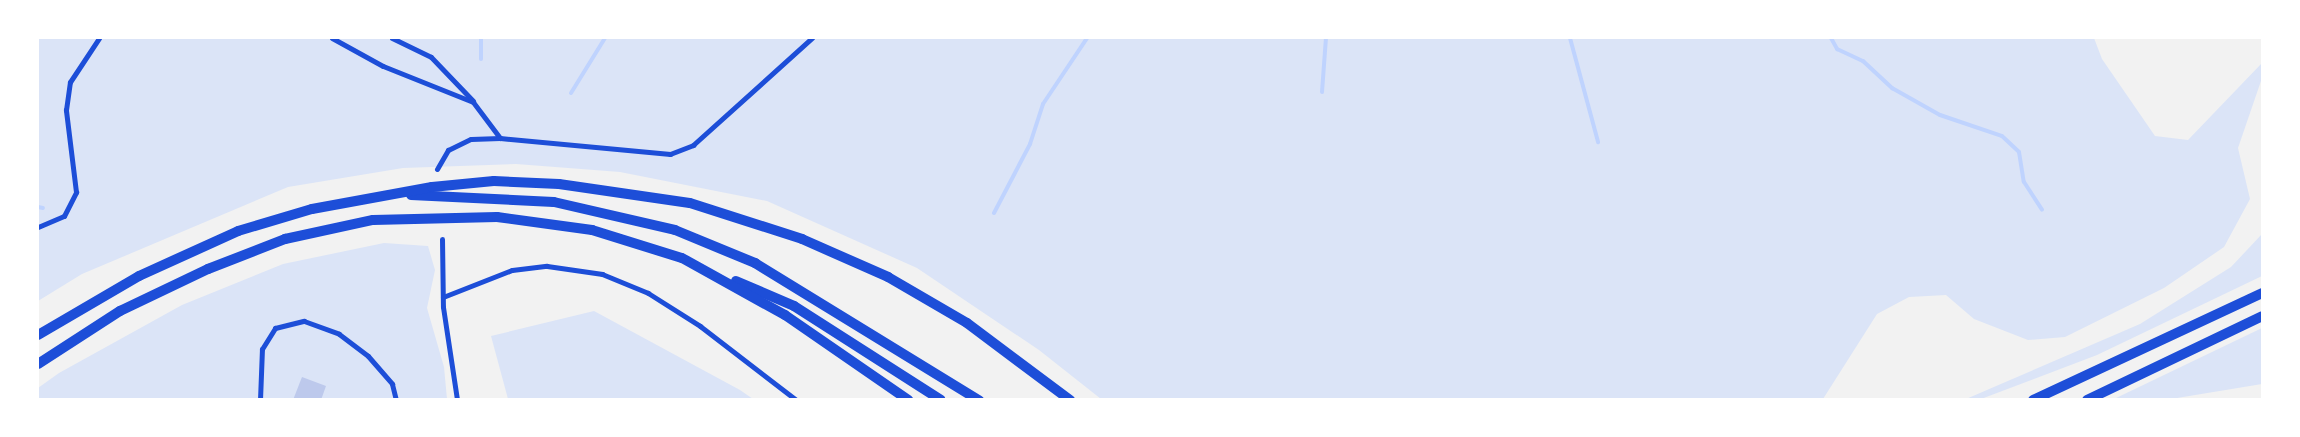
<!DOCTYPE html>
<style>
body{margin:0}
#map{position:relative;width:2300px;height:437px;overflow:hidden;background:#f2f2f2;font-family:"Titillium Web",sans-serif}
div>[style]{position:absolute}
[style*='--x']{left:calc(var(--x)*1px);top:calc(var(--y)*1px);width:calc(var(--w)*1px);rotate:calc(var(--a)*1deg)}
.green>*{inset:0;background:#dbe4f7}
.stream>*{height:4px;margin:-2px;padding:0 2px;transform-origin:2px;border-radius:2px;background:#bfd3fe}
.building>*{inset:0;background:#bdc9ec}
.minor>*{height:5px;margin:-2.5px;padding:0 2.5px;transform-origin:2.5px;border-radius:2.5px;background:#1d4ed8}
.motorway>*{height:10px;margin:-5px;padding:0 5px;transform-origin:5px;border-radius:5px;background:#1d4ed8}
span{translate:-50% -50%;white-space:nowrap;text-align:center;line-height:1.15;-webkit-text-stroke:4px #fff;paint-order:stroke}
.frame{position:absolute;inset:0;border:39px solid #fff;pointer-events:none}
</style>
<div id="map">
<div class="green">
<i style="clip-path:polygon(38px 38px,2094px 38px,2102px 59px,2155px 136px,2188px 140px,2262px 63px,2262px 78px,2238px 148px,2250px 199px,2224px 247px,2164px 288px,2065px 337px,2028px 340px,1974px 319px,1946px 295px,1909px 297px,1877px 314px,1823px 399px,1101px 399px,1039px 350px,917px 268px,767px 201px,620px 172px,516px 164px,403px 168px,288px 187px,82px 274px,38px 301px)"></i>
<i style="clip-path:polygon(2262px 234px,2262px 276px,2097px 355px,1981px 399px,1966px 399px,2140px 324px,2231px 267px)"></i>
<i style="clip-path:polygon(384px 243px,428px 246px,435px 270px,427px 308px,444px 367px,447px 399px,38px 400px,38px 388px,59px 373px,182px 305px,283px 264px)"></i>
<i style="clip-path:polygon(594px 311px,740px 390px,753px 399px,508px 399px,491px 336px)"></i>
<i style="clip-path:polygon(2262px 328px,2262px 384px,2171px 399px,2114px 399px)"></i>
</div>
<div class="stream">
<i style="--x:481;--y:38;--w:21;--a:90"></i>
<i style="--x:1570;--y:38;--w:108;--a:74.9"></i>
<i style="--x:1831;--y:38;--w:13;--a:61"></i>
<i style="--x:1837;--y:49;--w:29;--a:25"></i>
<i style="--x:1863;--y:61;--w:40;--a:43"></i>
<i style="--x:1892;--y:88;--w:55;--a:29.4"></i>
<i style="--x:1940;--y:115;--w:65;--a:18.7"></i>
<i style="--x:2002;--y:136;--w:23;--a:43"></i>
<i style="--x:2019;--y:152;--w:30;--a:81"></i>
<i style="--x:2024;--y:182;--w:33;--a:57"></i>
<i style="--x:1322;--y:92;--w:54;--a:-85.8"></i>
<i style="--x:571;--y:93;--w:65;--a:-58.3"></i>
<i style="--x:38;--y:207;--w:5;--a:11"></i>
<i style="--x:994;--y:213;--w:78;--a:-62.4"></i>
<i style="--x:1030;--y:144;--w:42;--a:-72"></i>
<i style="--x:1043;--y:104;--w:79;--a:-56.3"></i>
</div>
<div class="building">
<i style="clip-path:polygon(302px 377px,326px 386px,321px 400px,293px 400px)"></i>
</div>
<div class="minor">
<i style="--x:332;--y:38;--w:58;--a:28.8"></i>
<i style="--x:383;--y:66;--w:97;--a:21.8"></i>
<i style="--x:473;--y:102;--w:45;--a:53.1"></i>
<i style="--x:392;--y:38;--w:43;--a:26"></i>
<i style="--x:431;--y:57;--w:61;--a:46.3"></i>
<i style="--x:437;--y:169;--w:22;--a:-60"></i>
<i style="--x:448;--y:150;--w:25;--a:-26"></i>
<i style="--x:471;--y:139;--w:29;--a:-2"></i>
<i style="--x:500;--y:138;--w:171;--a:5.4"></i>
<i style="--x:670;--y:154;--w:25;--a:-21"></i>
<i style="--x:693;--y:145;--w:160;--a:-42"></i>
<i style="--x:38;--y:227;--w:28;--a:-23"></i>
<i style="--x:64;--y:216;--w:27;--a:-63"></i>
<i style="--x:76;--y:192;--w:83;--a:-97"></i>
<i style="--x:66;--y:110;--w:28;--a:-82"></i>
<i style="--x:70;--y:82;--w:53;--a:-56.6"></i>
<i style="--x:442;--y:239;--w:68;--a:89.2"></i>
<i style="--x:443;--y:307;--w:94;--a:81.4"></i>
<i style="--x:443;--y:297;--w:74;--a:-21.4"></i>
<i style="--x:512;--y:270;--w:35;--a:-7"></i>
<i style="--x:547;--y:266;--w:56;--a:8.3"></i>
<i style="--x:602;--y:274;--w:50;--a:22.4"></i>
<i style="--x:648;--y:293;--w:62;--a:32.4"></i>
<i style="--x:700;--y:326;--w:121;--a:37.6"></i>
<i style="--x:260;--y:400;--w:51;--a:-87.8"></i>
<i style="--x:262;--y:349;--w:25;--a:-58"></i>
<i style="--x:275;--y:328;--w:30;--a:-14"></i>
<i style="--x:304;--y:321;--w:37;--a:20"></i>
<i style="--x:339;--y:334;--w:36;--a:37"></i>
<i style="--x:368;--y:356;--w:37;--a:49"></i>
<i style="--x:392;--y:384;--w:16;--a:76"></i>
</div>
<div class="motorway">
<i style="--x:411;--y:195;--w:143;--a:2.8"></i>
<i style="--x:554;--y:202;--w:124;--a:13"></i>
<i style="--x:675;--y:230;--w:87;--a:22.4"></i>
<i style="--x:755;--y:263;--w:263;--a:31.5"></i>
<i style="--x:736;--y:281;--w:63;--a:23.3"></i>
<i style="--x:794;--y:306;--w:174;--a:32.6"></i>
<i style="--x:38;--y:335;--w:117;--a:-30.3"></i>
<i style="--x:139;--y:276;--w:109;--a:-24.4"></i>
<i style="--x:238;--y:231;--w:77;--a:-16.6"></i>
<i style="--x:312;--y:209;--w:122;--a:-10.4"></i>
<i style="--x:432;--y:187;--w:62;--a:-5.5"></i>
<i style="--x:494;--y:181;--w:65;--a:2.6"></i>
<i style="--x:559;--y:184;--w:132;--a:8.3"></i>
<i style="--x:690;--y:203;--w:118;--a:17.8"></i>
<i style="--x:802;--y:239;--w:94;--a:23.8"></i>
<i style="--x:888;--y:277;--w:91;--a:30.2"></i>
<i style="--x:967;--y:323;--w:129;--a:36.8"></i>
<i style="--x:38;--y:364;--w:98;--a:-32.9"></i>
<i style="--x:120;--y:311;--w:98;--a:-25.5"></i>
<i style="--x:208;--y:269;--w:83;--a:-21.3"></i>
<i style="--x:285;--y:239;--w:90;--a:-12.2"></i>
<i style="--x:373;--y:220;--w:124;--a:-1.4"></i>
<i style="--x:497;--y:217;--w:96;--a:7.8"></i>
<i style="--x:592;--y:230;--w:94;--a:17.3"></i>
<i style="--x:682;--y:258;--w:118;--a:29"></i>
<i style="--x:785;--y:315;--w:150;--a:34.6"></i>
<i style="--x:2033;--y:400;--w:253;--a:-25"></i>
<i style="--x:2087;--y:400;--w:194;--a:-25.6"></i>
</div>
<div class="frame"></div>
</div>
